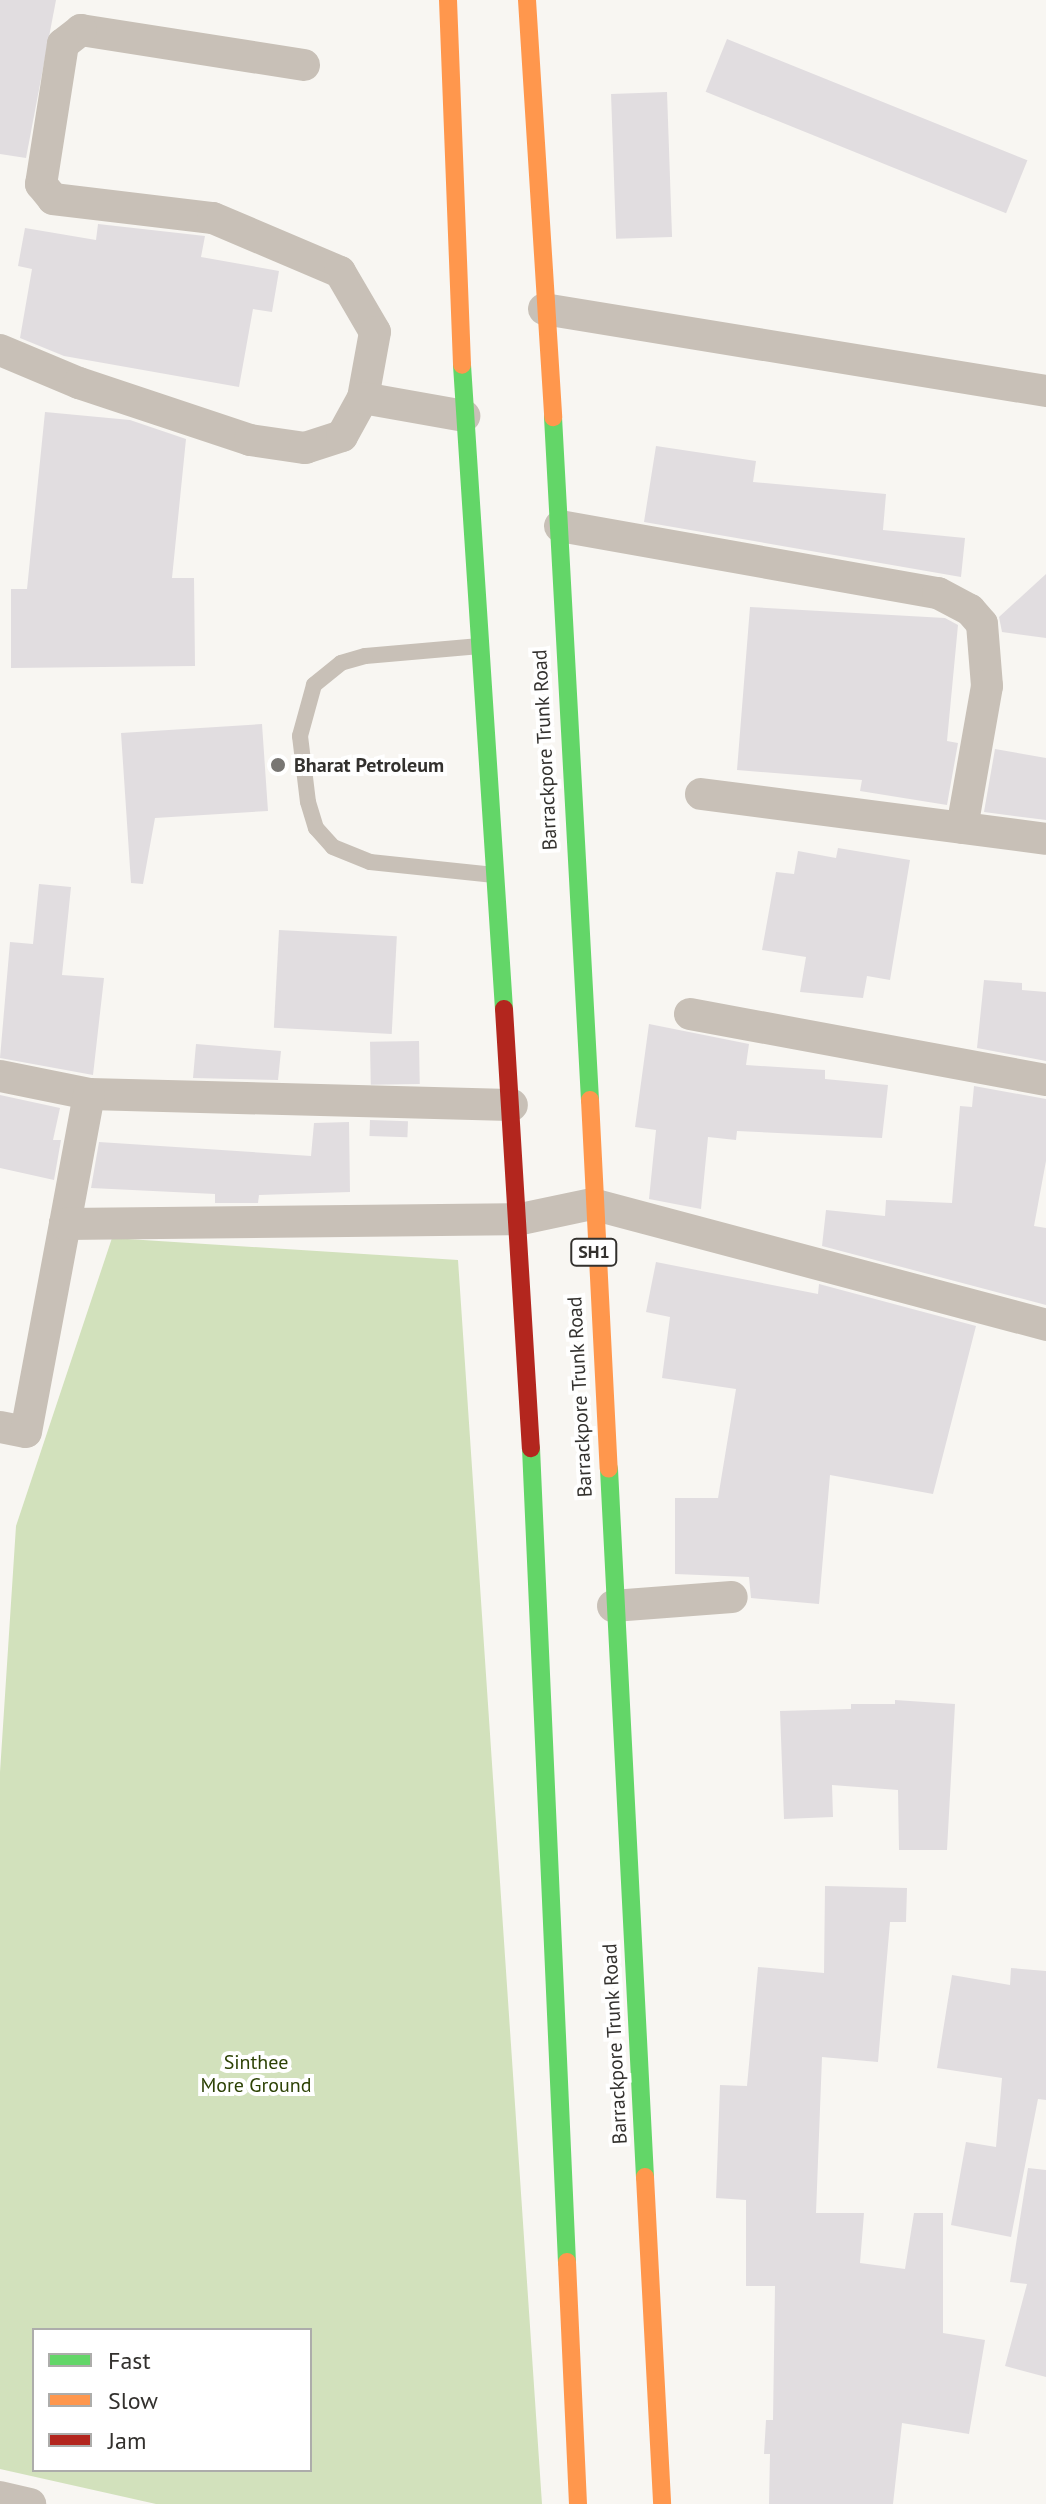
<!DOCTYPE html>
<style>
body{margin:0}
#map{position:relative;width:1046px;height:2504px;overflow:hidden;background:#f8f6f2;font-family:"PT Sans",sans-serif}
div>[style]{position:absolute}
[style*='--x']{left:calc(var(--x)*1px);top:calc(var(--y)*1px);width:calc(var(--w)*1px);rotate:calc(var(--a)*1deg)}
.green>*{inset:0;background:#d2e1bc}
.building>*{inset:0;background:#e1dde0;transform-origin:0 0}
.lane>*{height:16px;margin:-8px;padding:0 8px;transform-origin:8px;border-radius:8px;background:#c8c0b7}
.street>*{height:32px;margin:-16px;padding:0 16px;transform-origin:16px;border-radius:16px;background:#c8c0b7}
.fast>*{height:18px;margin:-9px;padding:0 9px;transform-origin:9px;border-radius:9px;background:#63d668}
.slow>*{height:18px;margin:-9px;padding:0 9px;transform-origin:9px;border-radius:9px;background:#ff974d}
.jam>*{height:18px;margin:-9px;padding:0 9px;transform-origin:9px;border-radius:9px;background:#b3261e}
.dots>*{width:22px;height:22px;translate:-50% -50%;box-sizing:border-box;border:4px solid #fff;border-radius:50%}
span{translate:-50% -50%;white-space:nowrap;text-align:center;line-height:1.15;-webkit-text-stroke:8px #fff;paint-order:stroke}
.shield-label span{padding:2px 6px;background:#fff;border:2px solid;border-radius:6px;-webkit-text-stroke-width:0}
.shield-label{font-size:18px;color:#33312e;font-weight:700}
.street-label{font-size:20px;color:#33312e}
.poi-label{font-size:20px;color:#33312e;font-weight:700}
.left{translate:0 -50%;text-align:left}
.park-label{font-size:20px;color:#2d4205}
.legend{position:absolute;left:32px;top:2328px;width:280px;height:144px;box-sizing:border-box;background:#fff;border:2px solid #adadab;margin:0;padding:10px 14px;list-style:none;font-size:24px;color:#33312e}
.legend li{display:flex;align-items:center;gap:16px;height:40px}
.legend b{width:40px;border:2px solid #adadab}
</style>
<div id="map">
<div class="green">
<i style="clip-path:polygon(evenodd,112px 1238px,458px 1260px,542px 2504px,156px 2504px,0 2469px,0 1772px,16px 1526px,112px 1238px,34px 2330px,310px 2330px,310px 2470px,34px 2470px,34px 2330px)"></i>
</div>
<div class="building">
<i style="clip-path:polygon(0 0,56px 0,26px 158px,0 154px)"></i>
<i style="left:727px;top:39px;width:324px;height:57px;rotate:22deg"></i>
<i style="left:667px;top:92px;width:145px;height:56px;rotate:88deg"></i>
<i style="clip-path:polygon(98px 224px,205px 236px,201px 257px,279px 271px,272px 312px,253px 309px,239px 387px,64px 356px,20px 338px,32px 269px,18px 266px,25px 228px,96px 240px)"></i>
<i style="clip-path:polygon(45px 412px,130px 420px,186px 439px,172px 578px,194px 578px,195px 666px,11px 668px,11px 589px,27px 589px)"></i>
<i style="clip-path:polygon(656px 446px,756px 461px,753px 482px,886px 494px,883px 530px,965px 538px,961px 577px,644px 522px)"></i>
<i style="clip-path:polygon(1046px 574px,1046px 638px,1002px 632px,999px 617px)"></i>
<i style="clip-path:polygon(750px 607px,945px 618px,958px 625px,947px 741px,958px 743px,947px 805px,860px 791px,862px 780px,737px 770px)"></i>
<i style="clip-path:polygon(262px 724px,268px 811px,155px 818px,143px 884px,131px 883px,121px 733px)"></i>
<i style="clip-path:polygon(995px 749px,1046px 758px,1046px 820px,984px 812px)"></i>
<i style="clip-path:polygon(838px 848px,910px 860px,890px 980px,867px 976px,863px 998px,800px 992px,806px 957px,762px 950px,776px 872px,794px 874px,798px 851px,836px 858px)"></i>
<i style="clip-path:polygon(39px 884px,71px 887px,62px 975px,104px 978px,93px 1075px,0 1058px,10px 942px,33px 944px)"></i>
<i style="left:279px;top:930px;width:118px;height:98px;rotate:3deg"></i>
<i style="clip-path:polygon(984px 980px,1022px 983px,1022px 990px,1046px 992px,1046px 1061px,977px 1048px)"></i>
<i style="clip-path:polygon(649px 1024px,749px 1044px,746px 1065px,825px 1070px,825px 1079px,888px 1085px,882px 1138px,737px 1131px,736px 1140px,708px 1137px,701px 1209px,649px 1199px,656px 1130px,635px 1127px)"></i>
<i style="left:419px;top:1041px;width:43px;height:49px;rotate:89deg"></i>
<i style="clip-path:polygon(196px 1044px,281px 1051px,278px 1080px,193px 1078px)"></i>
<i style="clip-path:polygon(974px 1086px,1046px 1099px,1046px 1161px,1034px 1226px,1046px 1228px,1046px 1305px,822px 1246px,826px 1210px,885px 1216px,886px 1200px,952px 1203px,960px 1106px,972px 1107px)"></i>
<i style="clip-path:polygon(0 1095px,60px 1108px,53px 1140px,61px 1140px,54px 1180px,0 1168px)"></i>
<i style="left:370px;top:1120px;width:38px;height:16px;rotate:2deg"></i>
<i style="clip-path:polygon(349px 1122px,350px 1192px,259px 1195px,258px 1203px,215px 1203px,215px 1194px,91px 1188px,99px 1142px,311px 1156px,314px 1123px)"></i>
<i style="clip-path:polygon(656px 1262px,818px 1294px,819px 1284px,976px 1326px,933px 1494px,830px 1475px,819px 1604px,751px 1598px,749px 1577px,675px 1574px,675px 1498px,718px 1498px,736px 1389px,662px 1378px,670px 1317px,646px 1312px)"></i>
<i style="clip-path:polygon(895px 1700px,955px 1704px,947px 1850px,899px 1850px,898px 1790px,832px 1785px,833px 1817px,784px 1819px,780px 1711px,851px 1709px,851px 1704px,895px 1704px)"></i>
<i style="clip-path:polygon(825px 1886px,907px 1888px,906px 1922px,890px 1922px,878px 2062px,822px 2057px,816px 2213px,864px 2213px,860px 2263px,905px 2269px,914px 2213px,943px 2213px,943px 2333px,985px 2340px,969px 2434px,902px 2423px,893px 2504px,769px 2504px,770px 2454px,764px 2454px,766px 2420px,773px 2420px,775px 2286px,746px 2286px,746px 2200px,716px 2198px,720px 2085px,747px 2086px,758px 1967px,824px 1973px)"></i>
<i style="clip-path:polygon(1011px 1968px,1046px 1971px,1046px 2100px,1038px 2099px,1011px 2237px,951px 2225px,966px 2142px,996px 2147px,1002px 2078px,937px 2068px,952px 1975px,1010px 1985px)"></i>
<i style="clip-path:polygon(1028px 2168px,1046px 2170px,1046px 2377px,1005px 2366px,1027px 2284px,1010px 2282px)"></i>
</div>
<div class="lane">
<i style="--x:480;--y:646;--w:115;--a:175"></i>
<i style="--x:365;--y:656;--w:25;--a:164"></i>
<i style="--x:341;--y:663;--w:35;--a:141"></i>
<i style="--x:314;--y:685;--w:53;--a:105.4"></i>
<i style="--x:300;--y:736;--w:66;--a:83.1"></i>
<i style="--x:308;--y:802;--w:27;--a:73"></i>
<i style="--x:316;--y:828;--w:25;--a:48"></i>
<i style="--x:333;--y:847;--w:40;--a:22"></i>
<i style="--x:370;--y:862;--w:125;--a:6"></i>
</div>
<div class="street">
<i style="--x:304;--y:65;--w:226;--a:-171.1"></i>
<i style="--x:81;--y:30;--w:23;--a:142"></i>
<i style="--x:63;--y:44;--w:142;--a:98.9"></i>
<i style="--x:41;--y:184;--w:19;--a:51"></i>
<i style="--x:53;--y:199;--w:161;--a:6.8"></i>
<i style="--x:213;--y:218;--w:138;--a:23"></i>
<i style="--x:340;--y:272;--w:69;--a:59.7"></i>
<i style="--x:375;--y:332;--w:67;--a:100.3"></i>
<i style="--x:544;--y:309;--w:509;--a:9.28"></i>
<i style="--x:0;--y:350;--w:86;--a:22.7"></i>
<i style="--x:79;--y:383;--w:180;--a:18.4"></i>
<i style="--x:250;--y:440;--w:56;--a:8.3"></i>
<i style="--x:305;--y:448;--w:39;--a:-18"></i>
<i style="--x:342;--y:436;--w:43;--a:-61.1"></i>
<i style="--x:363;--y:398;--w:103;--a:10.1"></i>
<i style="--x:560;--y:526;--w:384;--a:10.1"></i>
<i style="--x:938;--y:593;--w:36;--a:28"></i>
<i style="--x:970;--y:610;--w:18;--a:49"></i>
<i style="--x:982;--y:624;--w:62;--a:85.4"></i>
<i style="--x:987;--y:686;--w:144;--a:100"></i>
<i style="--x:701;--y:794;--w:348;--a:7.4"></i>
<i style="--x:690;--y:1014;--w:362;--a:10.5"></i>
<i style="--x:0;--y:1076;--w:91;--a:11.4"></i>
<i style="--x:89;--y:1094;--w:423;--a:1.5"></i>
<i style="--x:65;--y:1224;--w:132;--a:-79.5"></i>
<i style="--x:0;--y:1427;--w:26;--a:11"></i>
<i style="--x:26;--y:1432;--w:212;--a:-79.4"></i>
<i style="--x:65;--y:1224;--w:456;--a:-0.6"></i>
<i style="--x:521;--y:1219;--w:73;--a:-11.9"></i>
<i style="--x:592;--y:1204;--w:470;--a:14.9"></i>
<i style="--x:613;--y:1606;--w:119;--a:-4.3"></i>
<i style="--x:0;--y:2497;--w:31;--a:13"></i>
</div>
<div class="fast">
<i style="--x:462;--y:365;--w:645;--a:86.27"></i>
<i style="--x:553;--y:417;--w:684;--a:86.9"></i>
<i style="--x:531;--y:1448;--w:815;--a:87.47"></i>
<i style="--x:609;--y:1469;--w:709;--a:87.09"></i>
</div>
<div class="slow">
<i style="--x:448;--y:0;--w:365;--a:87.8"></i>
<i style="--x:527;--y:0;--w:418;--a:86.4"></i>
<i style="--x:590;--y:1100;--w:369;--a:87.1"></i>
<i style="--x:645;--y:2177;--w:327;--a:87"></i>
<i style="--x:567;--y:2262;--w:242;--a:87.4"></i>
</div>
<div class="jam">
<i style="--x:504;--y:1009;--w:440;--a:86.5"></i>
</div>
<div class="dots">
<i style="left:278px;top:765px;background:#787673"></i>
</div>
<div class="shield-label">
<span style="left:594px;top:1252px">SH1</span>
</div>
<div class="street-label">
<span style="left:545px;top:750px;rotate:-93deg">Barrackpore Trunk Road</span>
<span style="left:580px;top:1397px;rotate:-93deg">Barrackpore Trunk Road</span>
<span style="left:615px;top:2044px;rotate:-93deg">Barrackpore Trunk Road</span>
</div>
<div class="poi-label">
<span class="left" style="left:294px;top:765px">Bharat Petroleum</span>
</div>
<div class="park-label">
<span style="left:256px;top:2074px">Sinthee<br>More Ground</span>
</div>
<ul class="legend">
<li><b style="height:10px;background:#63d668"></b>Fast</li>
<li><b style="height:10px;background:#ff974d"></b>Slow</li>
<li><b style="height:10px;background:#b3261e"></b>Jam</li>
</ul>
</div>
